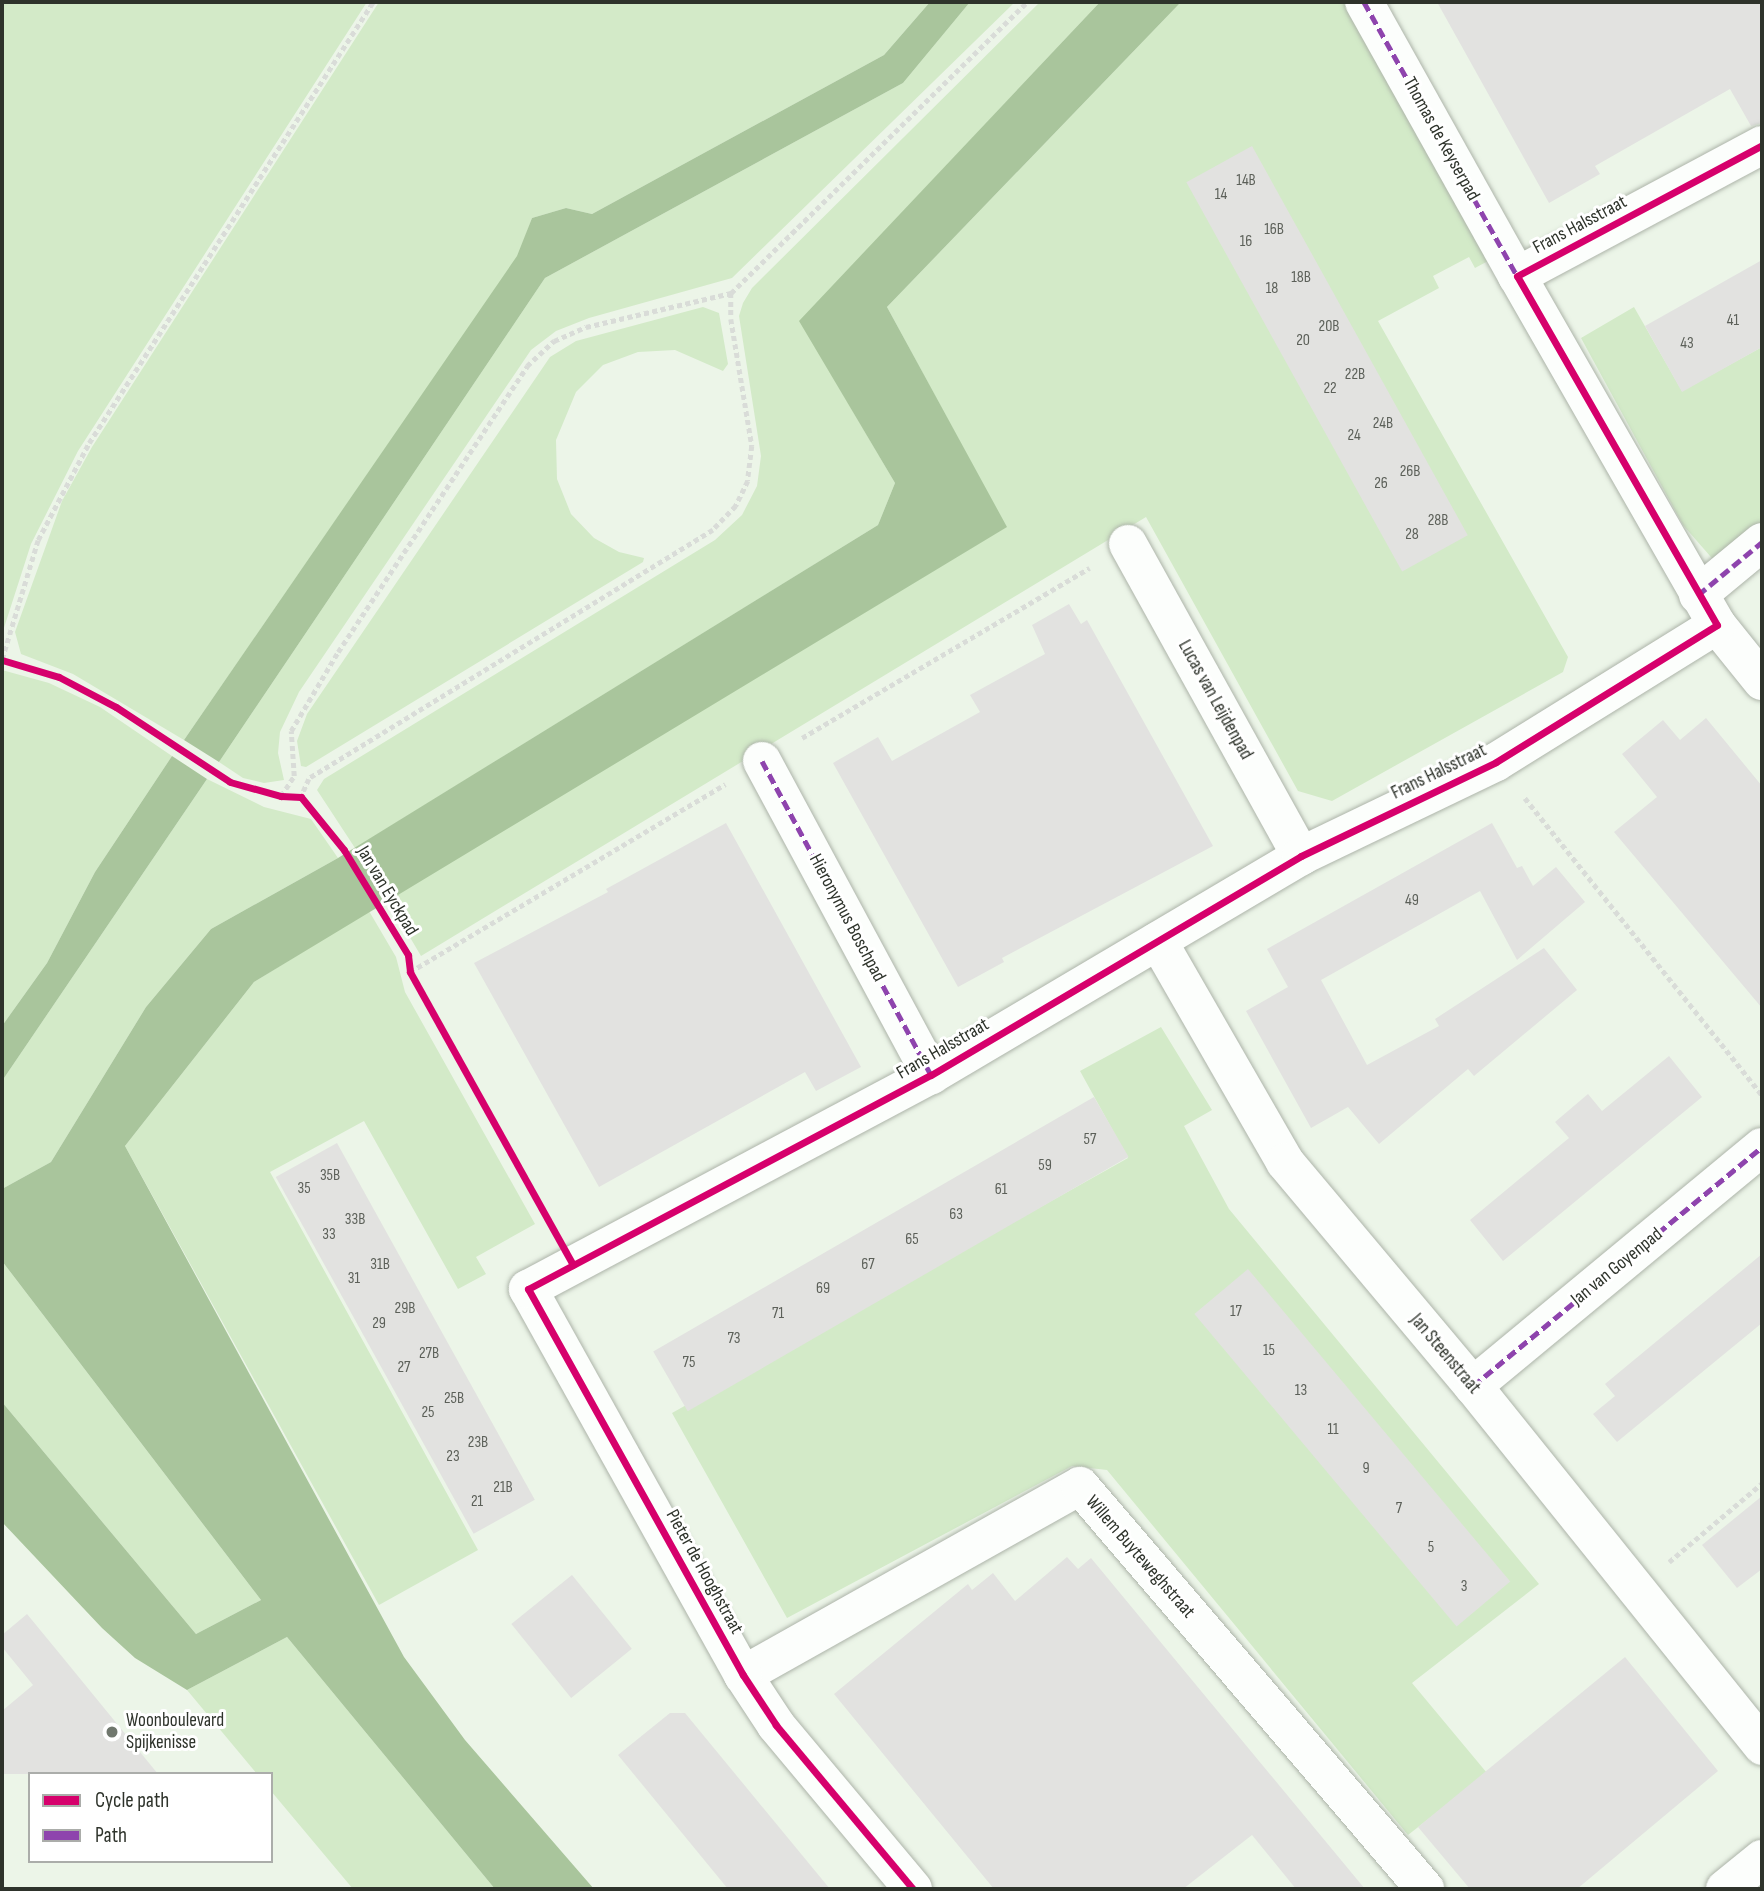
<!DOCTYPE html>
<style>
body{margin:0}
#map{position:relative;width:1764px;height:1891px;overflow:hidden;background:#ecf5e8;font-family:"Sofia Sans Condensed",sans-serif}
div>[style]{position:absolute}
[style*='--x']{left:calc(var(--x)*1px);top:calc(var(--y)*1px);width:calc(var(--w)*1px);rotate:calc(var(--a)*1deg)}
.green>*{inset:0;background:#d3eac8}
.water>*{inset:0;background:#a9c59c}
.building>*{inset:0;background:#e2e2e0;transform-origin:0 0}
.path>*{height:4.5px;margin-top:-2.25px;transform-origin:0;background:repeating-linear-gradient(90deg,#d9dcd8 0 5px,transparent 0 8.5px)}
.roads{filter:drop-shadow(0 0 2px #adb4a9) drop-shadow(0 0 2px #adb4a9)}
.pedestrian>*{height:38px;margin:-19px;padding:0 19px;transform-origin:19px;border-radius:19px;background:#fcfefc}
.minor>*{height:38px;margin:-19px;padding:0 19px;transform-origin:19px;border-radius:19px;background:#fcfefc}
.quiet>*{height:5px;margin-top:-2.5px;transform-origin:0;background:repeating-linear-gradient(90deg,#8e44ad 0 10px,transparent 0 15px)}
.cycleway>*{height:7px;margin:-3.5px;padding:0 3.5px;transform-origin:3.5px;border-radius:3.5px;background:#d6006c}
.dots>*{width:19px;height:19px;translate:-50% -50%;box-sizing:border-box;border:4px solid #fff;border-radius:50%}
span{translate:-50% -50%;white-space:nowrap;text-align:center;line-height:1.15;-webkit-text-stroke:6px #fff;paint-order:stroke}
.number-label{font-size:16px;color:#5c6059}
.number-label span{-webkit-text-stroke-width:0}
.street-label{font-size:19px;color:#2e332b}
.poi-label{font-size:19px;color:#2e332b}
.left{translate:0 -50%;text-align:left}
.frame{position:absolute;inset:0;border:4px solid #2e332b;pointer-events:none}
.legend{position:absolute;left:28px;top:1772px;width:245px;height:91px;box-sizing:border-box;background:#fff;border:2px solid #abadaa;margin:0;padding:9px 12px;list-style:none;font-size:21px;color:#2e332b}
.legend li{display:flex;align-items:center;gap:14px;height:35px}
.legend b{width:35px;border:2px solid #abadaa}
</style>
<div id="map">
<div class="green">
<i style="clip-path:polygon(2px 2px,367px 2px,78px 451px,31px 544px,2px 634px)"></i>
<i style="clip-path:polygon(379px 2px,930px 2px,884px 55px,592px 214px,566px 208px,532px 218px,518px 256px,184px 740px,73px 674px,21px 654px,15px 632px,62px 501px,92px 447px)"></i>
<i style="clip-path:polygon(970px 2px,1015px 2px,732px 278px,589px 318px,556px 331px,531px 350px,299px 692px,280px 732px,278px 753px,284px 780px,264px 783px,243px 778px,219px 762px,545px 278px,903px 83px)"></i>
<i style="clip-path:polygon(1040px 2px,1100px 2px,800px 321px,895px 483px,878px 525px,355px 848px,317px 790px,324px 779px,715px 540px,742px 515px,757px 486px,761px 456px,739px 316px,743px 303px,752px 288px)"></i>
<i style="clip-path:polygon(1181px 2px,1361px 2px,1501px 254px,1475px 268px,1469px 257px,1433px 276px,1439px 288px,1378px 321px,1568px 657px,1563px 672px,1332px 801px,1298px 791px,1146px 517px,421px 956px,388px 900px,1006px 527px,887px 307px)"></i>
<i style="clip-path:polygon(703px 307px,719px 313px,728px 364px,723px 371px,675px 350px,638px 352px,603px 365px,576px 392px,556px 440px,557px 479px,571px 514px,594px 538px,619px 552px,644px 558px,643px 562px,306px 767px,301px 766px,297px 741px,307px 714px,550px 357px,576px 341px)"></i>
<i style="clip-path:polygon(1634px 307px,1682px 391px,1762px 347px,1762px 528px,1717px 564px,1683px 525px,1581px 338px)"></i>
<i style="clip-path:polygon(2px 670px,49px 683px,100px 707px,172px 756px,95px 872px,47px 963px,2px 1026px)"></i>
<i style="clip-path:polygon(207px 779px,264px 807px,311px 819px,338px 858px,211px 929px,146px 1007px,51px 1162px,2px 1189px,2px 1081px)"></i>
<i style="clip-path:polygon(369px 911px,396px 957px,405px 992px,535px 1224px,476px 1257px,486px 1274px,458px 1289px,364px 1121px,270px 1172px,478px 1550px,379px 1605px,125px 1146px,254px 982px)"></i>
<i style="clip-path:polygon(1161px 1027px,1212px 1110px,1184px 1126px,1229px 1209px,1539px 1584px,1412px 1683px,1487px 1773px,1408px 1835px,1107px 1470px,1072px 1466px,787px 1618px,672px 1413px,1128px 1158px,1080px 1071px)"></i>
<i style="clip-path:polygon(2px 1261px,261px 1600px,196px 1634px,2px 1402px)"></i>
<i style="clip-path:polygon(287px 1637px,495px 1889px,353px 1889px,271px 1791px,271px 1774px,257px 1774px,187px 1690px)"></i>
</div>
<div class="water">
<i style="clip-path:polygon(930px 2px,970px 2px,903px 83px,545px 278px,219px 762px,184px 740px,517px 256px,532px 218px,566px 208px,592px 214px,884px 55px)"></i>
<i style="clip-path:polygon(1100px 2px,1181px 2px,887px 307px,1007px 527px,254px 982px,125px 1146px,404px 1657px,465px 1740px,594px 1889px,495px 1889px,287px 1637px,187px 1690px,135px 1658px,102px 1628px,2px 1522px,2px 1402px,196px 1634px,261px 1600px,2px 1261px,2px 1189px,51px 1162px,146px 1007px,211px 929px,338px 858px,878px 525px,895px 483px,799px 321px)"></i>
<i style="clip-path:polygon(172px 756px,207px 779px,2px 1081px,2px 1026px,47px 963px,95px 872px)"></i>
</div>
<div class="building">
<i style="clip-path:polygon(1437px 2px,1762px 2px,1762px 123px,1751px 126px,1730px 89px,1595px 166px,1600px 174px,1549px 203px)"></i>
<i style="left:1252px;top:146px;width:445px;height:75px;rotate:61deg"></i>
<i style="clip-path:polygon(1762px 260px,1762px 347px,1682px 392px,1645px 326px)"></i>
<i style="clip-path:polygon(1069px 604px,1081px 624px,1087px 620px,1213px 846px,1002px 958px,1004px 962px,958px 987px,833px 763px,878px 737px,892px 761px,980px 712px,970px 695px,1045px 654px,1032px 625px)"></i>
<i style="clip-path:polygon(1706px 718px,1762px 786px,1762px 1008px,1614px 832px,1657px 797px,1622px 754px,1663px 720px,1680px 740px)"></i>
<i style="clip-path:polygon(726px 823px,861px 1067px,816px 1091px,805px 1072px,599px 1187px,474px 963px,608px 892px,606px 889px)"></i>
<i style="clip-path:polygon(1492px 823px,1517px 868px,1522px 866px,1533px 886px,1556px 867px,1585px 902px,1517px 960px,1480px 891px,1321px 980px,1367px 1065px,1439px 1026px,1435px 1019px,1544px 948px,1577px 990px,1474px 1076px,1468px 1069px,1379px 1144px,1348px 1107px,1311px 1128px,1246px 1011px,1288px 987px,1267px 949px)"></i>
<i style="clip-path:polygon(1669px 1056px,1702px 1097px,1503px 1261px,1470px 1220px,1569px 1138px,1555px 1122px,1588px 1094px,1602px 1111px)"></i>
<i style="left:1094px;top:1097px;width:69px;height:509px;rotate:60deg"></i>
<i style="left:337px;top:1143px;width:408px;height:70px;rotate:61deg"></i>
<i style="clip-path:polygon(1762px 1254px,1762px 1323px,1617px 1442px,1593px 1414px,1615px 1396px,1605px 1384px)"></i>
<i style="left:1248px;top:1269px;width:408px;height:70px;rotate:50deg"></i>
<i style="clip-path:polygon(1762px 1496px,1762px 1569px,1737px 1588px,1702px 1545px)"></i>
<i style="clip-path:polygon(1067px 1557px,1078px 1569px,1091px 1558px,1365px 1889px,1296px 1889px,1252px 1835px,1183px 1889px,994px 1889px,834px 1694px,968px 1584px,972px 1590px,993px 1573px,1015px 1601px)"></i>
<i style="left:572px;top:1575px;width:95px;height:78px;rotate:51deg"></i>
<i style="clip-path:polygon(27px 1614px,64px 1659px,158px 1774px,2px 1774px,2px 1711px,33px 1685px,2px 1647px,2px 1635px)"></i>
<i style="clip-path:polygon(1625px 1657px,1718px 1771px,1577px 1889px,1470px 1889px,1418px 1827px)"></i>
<i style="clip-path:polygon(670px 1713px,685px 1713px,830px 1889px,728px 1889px,618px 1755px)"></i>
</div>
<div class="path">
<i style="--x:731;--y:293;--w:415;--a:-44.5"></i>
<i style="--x:2;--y:659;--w:124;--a:-73.2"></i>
<i style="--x:38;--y:540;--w:110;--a:-62.3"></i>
<i style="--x:89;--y:443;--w:525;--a:-57.22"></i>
<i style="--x:802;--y:738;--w:334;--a:-30.6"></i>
<i style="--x:281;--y:796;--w:24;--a:-57"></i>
<i style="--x:294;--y:776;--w:45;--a:-93.8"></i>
<i style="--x:291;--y:731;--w:92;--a:-59.3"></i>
<i style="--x:338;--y:652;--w:343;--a:-56.5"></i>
<i style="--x:527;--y:366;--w:37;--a:-43"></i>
<i style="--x:554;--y:341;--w:35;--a:-24"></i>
<i style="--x:586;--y:327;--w:149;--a:-13.2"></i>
<i style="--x:731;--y:293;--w:26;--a:90"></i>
<i style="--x:731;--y:319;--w:129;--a:80.6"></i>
<i style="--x:752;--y:446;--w:35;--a:97"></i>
<i style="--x:748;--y:481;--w:28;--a:116"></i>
<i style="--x:736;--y:506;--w:33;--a:134"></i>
<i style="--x:713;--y:530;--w:475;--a:148.4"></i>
<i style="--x:309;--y:779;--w:20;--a:114"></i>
<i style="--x:1525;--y:798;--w:380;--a:51.4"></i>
<i style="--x:410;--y:972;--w:367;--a:-30.8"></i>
<i style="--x:1669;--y:1562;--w:122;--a:-40.3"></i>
</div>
<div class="roads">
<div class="pedestrian">
<i style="--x:1364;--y:2;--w:314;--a:60.8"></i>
<i style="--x:1698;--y:595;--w:83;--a:-39.6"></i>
<i style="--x:762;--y:761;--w:357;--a:61.7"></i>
<i style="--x:1473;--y:1386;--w:375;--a:-39.6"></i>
</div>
<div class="minor">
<i style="--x:1128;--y:544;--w:357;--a:61"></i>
<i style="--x:1717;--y:625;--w:72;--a:51.2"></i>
<i style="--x:1158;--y:941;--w:255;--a:60.1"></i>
<i style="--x:1285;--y:1162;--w:292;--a:50"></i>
<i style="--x:1473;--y:1386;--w:462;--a:51.2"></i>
<i style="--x:743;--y:1675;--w:386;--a:-29.3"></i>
<i style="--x:1080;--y:1486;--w:531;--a:49.43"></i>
<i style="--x:913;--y:1889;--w:214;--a:-129.9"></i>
<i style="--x:776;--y:1725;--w:60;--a:-123.4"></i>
<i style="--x:743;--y:1675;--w:442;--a:-119.1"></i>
<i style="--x:528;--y:1289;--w:456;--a:-28"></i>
<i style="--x:931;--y:1075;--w:430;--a:-30.6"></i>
<i style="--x:1301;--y:856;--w:216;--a:-25.7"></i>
<i style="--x:1496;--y:762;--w:260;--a:-31.8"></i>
<i style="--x:1717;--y:625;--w:402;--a:-119.8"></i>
<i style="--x:1517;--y:276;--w:278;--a:-28.1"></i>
<i style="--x:1725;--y:1889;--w:48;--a:-39"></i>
</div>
</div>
<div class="quiet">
<i style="--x:1364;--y:2;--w:314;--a:60.8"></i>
<i style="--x:1698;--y:595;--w:83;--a:-39.6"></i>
<i style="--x:762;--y:761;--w:357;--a:61.7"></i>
<i style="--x:1473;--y:1386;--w:375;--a:-39.6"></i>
</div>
<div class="cycleway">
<i style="--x:2;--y:660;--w:59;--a:16.6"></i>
<i style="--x:59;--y:677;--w:64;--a:27.8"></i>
<i style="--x:116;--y:707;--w:136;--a:33.3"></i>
<i style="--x:230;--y:782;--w:53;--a:15.4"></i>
<i style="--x:281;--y:796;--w:20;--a:3"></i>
<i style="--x:301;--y:797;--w:68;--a:50.9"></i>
<i style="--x:344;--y:850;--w:123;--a:58.6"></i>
<i style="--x:408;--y:955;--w:17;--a:83"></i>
<i style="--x:410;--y:972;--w:335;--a:60.9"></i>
<i style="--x:913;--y:1889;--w:214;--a:-129.9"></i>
<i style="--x:776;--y:1725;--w:60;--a:-123.4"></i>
<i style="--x:743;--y:1675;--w:442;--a:-119.1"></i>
<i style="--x:528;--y:1289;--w:456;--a:-28"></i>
<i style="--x:931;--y:1075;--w:430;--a:-30.6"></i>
<i style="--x:1301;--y:856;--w:216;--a:-25.7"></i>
<i style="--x:1496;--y:762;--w:260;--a:-31.8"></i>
<i style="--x:1717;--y:625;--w:402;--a:-119.8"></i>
<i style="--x:1517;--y:276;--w:278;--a:-28.1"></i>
</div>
<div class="dots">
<i style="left:112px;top:1732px;background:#70776d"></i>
</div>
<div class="number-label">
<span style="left:1246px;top:181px">14B</span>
<span style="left:1221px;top:195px">14</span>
<span style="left:1274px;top:230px">16B</span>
<span style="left:1246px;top:242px">16</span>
<span style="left:1301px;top:278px">18B</span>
<span style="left:1272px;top:289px">18</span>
<span style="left:1733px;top:321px">41</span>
<span style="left:1329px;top:327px">20B</span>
<span style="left:1303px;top:341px">20</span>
<span style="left:1687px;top:344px">43</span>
<span style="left:1355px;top:375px">22B</span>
<span style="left:1330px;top:389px">22</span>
<span style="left:1383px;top:424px">24B</span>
<span style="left:1354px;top:436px">24</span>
<span style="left:1410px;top:472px">26B</span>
<span style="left:1381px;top:484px">26</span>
<span style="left:1438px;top:521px">28B</span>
<span style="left:1412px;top:535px">28</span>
<span style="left:1412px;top:901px">49</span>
<span style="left:1090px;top:1140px">57</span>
<span style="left:1045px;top:1166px">59</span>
<span style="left:330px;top:1176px">35B</span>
<span style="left:304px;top:1189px">35</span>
<span style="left:1001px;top:1190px">61</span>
<span style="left:956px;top:1215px">63</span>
<span style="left:355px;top:1220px">33B</span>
<span style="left:329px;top:1235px">33</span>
<span style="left:912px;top:1240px">65</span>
<span style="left:380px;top:1265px">31B</span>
<span style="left:868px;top:1265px">67</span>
<span style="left:354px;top:1279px">31</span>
<span style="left:823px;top:1289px">69</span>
<span style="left:405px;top:1309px">29B</span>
<span style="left:1236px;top:1312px">17</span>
<span style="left:778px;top:1314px">71</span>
<span style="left:379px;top:1324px">29</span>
<span style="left:734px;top:1339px">73</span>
<span style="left:1269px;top:1351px">15</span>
<span style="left:429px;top:1354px">27B</span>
<span style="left:689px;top:1363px">75</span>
<span style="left:404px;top:1368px">27</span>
<span style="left:1301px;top:1391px">13</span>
<span style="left:454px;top:1399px">25B</span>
<span style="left:428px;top:1413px">25</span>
<span style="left:1333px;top:1430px">11</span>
<span style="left:478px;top:1443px">23B</span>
<span style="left:453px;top:1457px">23</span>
<span style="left:1366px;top:1469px">9</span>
<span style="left:503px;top:1488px">21B</span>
<span style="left:477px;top:1502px">21</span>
<span style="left:1399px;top:1509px">7</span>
<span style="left:1431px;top:1548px">5</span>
<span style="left:1464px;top:1587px">3</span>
</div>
<div class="street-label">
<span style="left:1441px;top:139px;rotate:61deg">Thomas de Keyserpad</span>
<span style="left:1580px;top:225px;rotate:-28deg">Frans Halsstraat</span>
<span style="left:1215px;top:700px;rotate:61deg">Lucas van Leijdenpad</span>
<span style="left:1439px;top:772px;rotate:-26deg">Frans Halsstraat</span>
<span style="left:387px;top:891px;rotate:59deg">Jan van Eyckpad</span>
<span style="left:847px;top:918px;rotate:62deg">Hieronymus Boschpad</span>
<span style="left:943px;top:1049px;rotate:-30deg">Frans Halsstraat</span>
<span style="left:1617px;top:1267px;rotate:-39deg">Jan van Goyenpad</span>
<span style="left:1445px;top:1354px;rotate:50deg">Jan Steenstraat</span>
<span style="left:1140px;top:1557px;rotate:49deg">Willem Buyteweghstraat</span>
<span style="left:704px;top:1572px;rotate:61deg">Pieter de Hooghstraat</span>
</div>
<div class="poi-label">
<span class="left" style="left:126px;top:1732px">Woonboulevard<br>Spijkenisse</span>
</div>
<div class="frame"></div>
<ul class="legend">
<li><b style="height:9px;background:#d6006c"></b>Cycle path</li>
<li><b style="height:9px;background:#8e44ad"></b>Path</li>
</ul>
</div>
